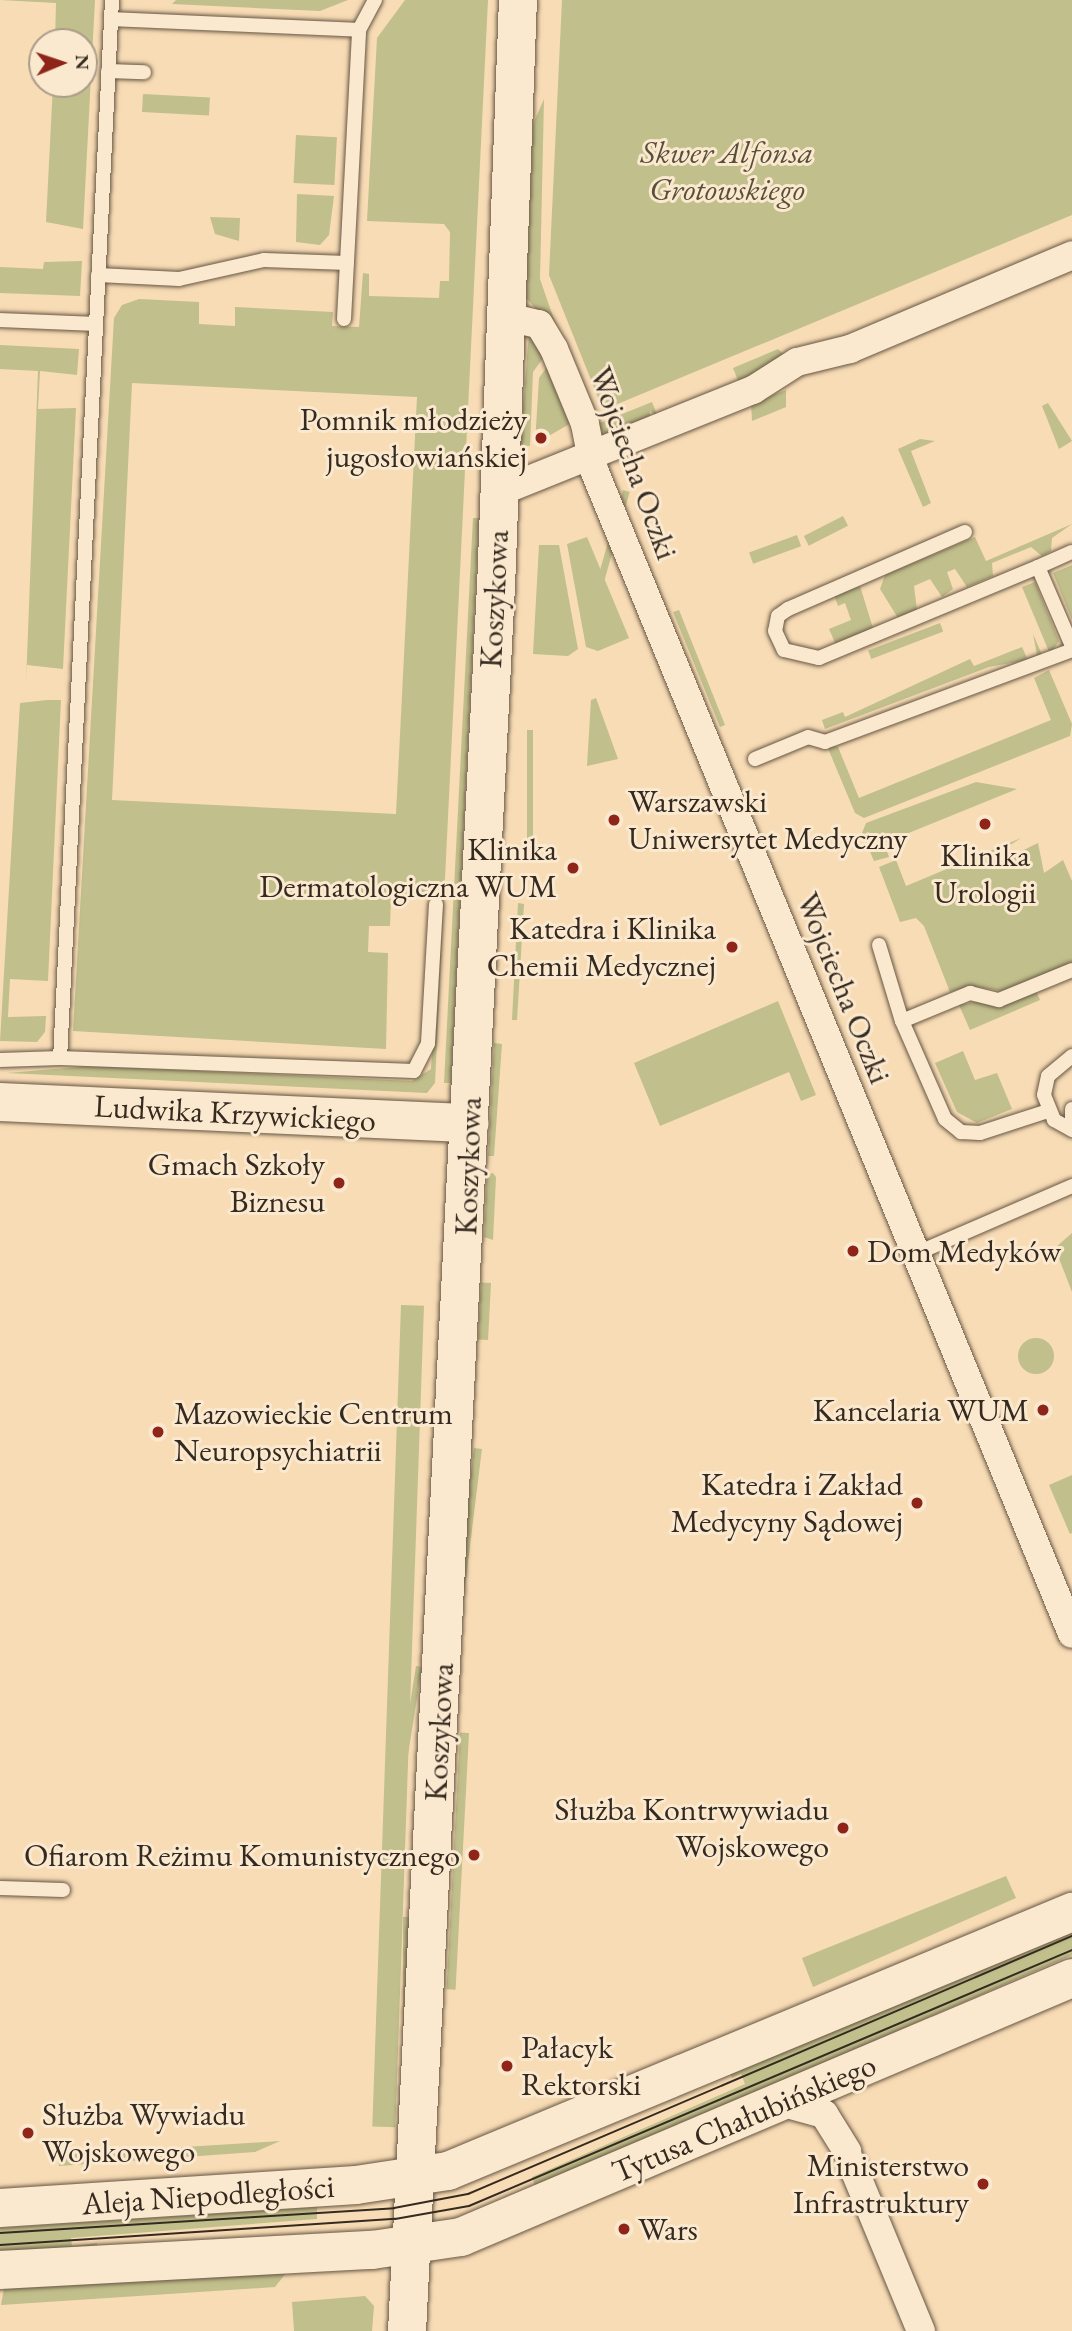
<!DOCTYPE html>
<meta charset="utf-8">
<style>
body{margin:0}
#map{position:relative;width:1072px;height:2331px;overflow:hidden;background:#f8dcb5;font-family:"EB Garamond",serif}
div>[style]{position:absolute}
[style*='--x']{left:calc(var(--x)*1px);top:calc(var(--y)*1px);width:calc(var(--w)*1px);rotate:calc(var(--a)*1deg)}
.green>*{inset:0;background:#c1bf8b;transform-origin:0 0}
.round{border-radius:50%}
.roads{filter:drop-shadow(0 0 2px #665644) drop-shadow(0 0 2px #665644)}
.lane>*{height:14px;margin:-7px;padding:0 7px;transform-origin:7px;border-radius:7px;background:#fae8cf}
.street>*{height:28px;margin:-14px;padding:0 14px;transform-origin:14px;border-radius:14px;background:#fae8cf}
.secondary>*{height:38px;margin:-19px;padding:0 19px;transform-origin:19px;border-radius:19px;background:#fae8cf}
.tram>*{height:2px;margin:-1px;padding:0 1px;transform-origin:1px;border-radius:1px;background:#352a1f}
.dots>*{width:19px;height:19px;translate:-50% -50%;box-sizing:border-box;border:4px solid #fae8cf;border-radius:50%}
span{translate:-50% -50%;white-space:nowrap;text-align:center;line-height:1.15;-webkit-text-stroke:6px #fae8cf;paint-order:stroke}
.park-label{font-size:32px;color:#584f3a;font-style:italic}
.poi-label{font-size:32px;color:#352a1f}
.right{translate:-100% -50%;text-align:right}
.left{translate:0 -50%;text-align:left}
.street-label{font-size:32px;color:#352a1f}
.north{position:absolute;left:28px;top:28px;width:70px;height:70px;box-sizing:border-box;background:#fae8cf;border:2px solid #ab9c89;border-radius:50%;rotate:88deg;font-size:19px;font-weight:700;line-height:28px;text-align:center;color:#352a1f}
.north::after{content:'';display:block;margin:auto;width:24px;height:32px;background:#8f2418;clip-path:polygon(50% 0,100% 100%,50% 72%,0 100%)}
</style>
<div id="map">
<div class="green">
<i style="clip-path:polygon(0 0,95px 0,83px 229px,46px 222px,53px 84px,84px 84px,84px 42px,55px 42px,56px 3px)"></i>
<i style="clip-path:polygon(176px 0,348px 0,320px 11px,172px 4px)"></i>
<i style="clip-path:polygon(evenodd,405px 0,488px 0,435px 1083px,427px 1093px,7px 1073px,91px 1066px,412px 1081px,431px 1069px,440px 898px,391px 897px,390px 926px,369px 926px,368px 952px,388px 953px,386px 1049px,73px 1031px,114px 318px,122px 305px,139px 299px,199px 302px,199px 324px,235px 326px,235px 307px,333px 312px,332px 326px,359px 327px,363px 273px,369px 274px,369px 296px,439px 298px,440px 281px,449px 281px,450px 232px,444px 224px,367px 221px,377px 38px,405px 0,132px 383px,417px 397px,396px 814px,112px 800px,132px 383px)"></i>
<i style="clip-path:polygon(562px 0,1072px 0,1072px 215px,603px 410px,549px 275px)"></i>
<i style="left:143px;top:94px;width:67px;height:18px;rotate:3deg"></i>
<i style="clip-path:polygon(544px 99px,540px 279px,559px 334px,526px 298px,533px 124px)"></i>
<i style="left:296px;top:135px;width:41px;height:48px;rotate:3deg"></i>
<i style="clip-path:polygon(297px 194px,334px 196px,329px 235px,320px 245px,296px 242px)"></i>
<i style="clip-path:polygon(210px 217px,240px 218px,239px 241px,215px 234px)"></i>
<i style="clip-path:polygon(82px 261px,80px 296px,0 293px,0 267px,43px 269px,44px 262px)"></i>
<i style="clip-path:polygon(529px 333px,546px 354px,533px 372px,530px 446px,520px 445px)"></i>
<i style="clip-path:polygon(0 345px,79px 349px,77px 375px,40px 371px,38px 409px,76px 408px,63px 669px,27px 665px,26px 684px,38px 371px,0 369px)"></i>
<i style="clip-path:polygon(778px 349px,788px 358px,739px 383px,733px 368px)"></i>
<i style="clip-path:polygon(550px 363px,571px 423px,535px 444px,539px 378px)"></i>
<i style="clip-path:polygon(786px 390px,786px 407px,752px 421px,751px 403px)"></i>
<i style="clip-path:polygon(652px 402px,658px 417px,650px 411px,649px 421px,606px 434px,595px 425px)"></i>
<i style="clip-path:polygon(1048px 403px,1072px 441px,1059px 449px,1042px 406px)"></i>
<i style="clip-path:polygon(920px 439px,935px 441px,911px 451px,931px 503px,923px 507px,898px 449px)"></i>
<i style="left:623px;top:490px;width:7px;height:111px;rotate:16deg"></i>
<i style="left:843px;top:516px;width:11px;height:44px;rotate:63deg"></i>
<i style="clip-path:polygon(473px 518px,479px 518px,451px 1083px,444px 1083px)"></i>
<i style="clip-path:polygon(1072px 524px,1052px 538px,1051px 551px,1042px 556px,1031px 547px,992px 563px,993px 576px,967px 587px,955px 569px,947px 572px,953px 589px,942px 597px,930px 579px,914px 586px,917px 610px,898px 618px,880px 589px,885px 575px,975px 537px,986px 561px)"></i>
<i style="left:797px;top:535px;width:12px;height:51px;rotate:70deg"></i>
<i style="clip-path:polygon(587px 537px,629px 638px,598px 651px,586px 647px,567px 544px)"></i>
<i style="clip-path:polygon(539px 545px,559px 545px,578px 649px,568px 656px,533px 654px)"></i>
<i style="clip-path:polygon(1072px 565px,1072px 620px,1053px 573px)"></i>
<i style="clip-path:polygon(1035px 582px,1059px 641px,1050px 654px,1022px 587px)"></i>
<i style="clip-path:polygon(860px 586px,873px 628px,836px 645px,829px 629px,851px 620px,845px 603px,838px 606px,834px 595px)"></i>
<i style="clip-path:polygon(679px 610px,725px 725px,720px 727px,673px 612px)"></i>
<i style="left:940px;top:623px;width:9px;height:77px;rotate:69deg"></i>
<i style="clip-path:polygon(1033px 634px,1043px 657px,989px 667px,825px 729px,822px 720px,843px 712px,845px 717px,970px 659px,974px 666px,1022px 647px,1027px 658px,1037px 655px)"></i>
<i style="clip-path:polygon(1049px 670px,1072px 724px,1070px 736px,864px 818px,855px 813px,827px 746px,838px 747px,859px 798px,1051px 720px,1034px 678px)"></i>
<i style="clip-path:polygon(596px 698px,618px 759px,587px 766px,591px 700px)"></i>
<i style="clip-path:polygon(47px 700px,61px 700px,48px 981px,10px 979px,8px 1017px,46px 1016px,45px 1032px,37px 1042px,0 1041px,20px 703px)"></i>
<i style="left:527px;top:730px;width:6px;height:116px"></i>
<i style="clip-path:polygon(976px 782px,1017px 789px,884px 843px,889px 857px,874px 861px,862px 833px,866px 823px)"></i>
<i style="clip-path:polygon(1021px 838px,987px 860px,991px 866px,1038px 843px,1044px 873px,1063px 860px,1072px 881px,1072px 964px,1002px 991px,970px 986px,950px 992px,924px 926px,916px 918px,900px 922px,879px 867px,896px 860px,906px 886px)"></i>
<i style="clip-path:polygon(518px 903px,524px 904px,517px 1020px,512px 1020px)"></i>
<i style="clip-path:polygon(1036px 991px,1040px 1000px,970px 1030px,959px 1005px)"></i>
<i style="clip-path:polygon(778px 1001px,816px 1095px,801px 1101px,789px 1072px,660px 1126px,634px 1063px)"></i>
<i style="clip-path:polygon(494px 1043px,502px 1044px,494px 1156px,488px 1156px)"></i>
<i style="clip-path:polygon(963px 1051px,975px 1080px,997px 1073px,1012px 1109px,977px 1123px,957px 1112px,935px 1063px)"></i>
<i style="clip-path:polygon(493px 1173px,496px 1177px,493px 1240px,484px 1237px,487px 1174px)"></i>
<i style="clip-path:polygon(1072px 1233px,1072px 1292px,1055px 1248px)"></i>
<i style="left:491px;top:1283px;width:57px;height:10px;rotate:93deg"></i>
<i style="left:401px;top:1305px;width:23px;height:822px;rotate:2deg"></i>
<i class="round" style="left:1018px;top:1338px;width:36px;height:36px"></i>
<i style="left:474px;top:1448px;width:8px;height:263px;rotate:7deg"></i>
<i style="clip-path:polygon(1072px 1475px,1072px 1533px,1070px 1534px,1049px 1485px)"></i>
<i style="left:416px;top:1666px;width:6px;height:140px;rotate:9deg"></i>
<i style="left:469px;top:1733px;width:257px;height:9px;rotate:93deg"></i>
<i style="clip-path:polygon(1006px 1876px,1016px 1898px,813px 1987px,802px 1958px)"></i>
<i style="left:403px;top:1917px;width:7px;height:177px"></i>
<i style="clip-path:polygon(1072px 1930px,1072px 1955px,536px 2188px,532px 2177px,745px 2084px,741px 2074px,732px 2078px,730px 2072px)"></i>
<i style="clip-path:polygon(280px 2141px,255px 2152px,59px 2166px,58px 2155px)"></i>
<i style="clip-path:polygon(317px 2207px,317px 2219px,71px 2238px,72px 2246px,97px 2243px,97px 2250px,0 2250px,0 2228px)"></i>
<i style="clip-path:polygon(286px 2273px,275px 2287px,1px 2305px,4px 2288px)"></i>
<i style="clip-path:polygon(365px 2296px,374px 2306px,372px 2331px,294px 2331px,292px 2302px)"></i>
</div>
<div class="roads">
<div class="lane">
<i style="--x:112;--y:0;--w:1059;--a:92.81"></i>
<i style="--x:60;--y:1058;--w:354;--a:2.1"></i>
<i style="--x:414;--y:1071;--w:31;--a:-63"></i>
<i style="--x:428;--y:1043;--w:139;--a:-86.7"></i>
<i style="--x:111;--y:19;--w:248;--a:2.5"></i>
<i style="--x:108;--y:71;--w:36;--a:2"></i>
<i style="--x:98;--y:275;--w:81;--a:2.8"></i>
<i style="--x:179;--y:279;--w:87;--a:-12.6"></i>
<i style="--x:264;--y:260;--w:83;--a:2.1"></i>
<i style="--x:344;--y:319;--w:289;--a:-87"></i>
<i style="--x:359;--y:30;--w:34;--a:-62"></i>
<i style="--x:0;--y:320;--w:96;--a:2.4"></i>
<i style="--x:965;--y:532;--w:193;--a:156.5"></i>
<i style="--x:788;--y:609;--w:12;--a:145"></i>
<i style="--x:778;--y:616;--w:15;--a:101"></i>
<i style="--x:775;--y:631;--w:21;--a:65"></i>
<i style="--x:784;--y:650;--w:36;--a:13"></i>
<i style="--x:819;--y:658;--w:237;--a:-22.6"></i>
<i style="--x:1038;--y:567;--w:86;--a:66.7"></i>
<i style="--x:1038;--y:567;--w:37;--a:-24"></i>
<i style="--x:755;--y:759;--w:57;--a:-22.5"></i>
<i style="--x:808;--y:737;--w:18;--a:16"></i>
<i style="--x:825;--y:742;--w:264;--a:-20.4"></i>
<i style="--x:879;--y:945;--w:79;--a:73.2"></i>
<i style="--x:902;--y:1021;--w:107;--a:66.3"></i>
<i style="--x:945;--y:1119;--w:21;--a:39"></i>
<i style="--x:961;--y:1132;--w:19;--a:3"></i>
<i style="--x:980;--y:1133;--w:71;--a:-17.9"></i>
<i style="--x:902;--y:1021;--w:74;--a:-22.4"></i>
<i style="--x:970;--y:993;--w:30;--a:14"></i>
<i style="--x:999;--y:1000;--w:79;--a:-22.3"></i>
<i style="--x:1072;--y:1056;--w:31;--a:140"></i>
<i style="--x:1048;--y:1076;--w:19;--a:102"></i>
<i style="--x:1044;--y:1095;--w:27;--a:68"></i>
<i style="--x:1054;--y:1120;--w:21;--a:29"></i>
<i style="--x:0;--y:1060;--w:60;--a:-1.9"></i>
<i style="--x:1072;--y:1109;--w:15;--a:90"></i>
<i style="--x:915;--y:1254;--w:171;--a:-23.4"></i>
<i style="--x:0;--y:1888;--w:63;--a:1.8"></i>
</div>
<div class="street">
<i style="--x:503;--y:316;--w:37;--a:13"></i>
<i style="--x:539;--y:324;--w:29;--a:59"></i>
<i style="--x:554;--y:349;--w:81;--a:67.5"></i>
<i style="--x:585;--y:424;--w:47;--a:78.9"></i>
<i style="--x:594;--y:470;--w:1258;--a:67.67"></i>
<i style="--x:499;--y:492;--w:274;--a:-21.9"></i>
<i style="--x:753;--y:390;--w:52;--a:-32.5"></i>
<i style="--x:797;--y:362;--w:55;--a:-13.8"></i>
<i style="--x:850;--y:349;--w:241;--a:-22.9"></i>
<i style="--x:780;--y:2102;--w:46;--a:15.3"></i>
<i style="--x:824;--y:2114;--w:44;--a:58.1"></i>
<i style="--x:851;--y:2162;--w:183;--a:67.5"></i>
</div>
<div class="secondary">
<i style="--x:0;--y:1102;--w:470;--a:2.6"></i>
<i style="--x:0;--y:2208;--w:357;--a:-3.7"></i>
<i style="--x:356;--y:2185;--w:93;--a:-8.7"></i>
<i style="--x:448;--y:2171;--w:676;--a:-22.54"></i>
<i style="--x:0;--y:2270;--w:373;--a:-3.1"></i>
<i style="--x:372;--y:2250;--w:90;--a:-8.3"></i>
<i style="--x:461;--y:2237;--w:664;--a:-22.97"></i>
<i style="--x:407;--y:2331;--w:1745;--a:-87.08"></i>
<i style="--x:496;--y:588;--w:588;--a:-87.86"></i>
</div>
</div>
<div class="tram">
<i style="--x:0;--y:2233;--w:395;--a:-3.6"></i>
<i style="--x:394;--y:2208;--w:75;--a:-10.7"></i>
<i style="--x:468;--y:2194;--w:657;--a:-23.13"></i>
<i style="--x:0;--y:2245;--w:396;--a:-3.8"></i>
<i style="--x:395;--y:2219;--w:75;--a:-10"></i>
<i style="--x:469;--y:2206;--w:655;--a:-23"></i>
</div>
<div class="dots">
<i style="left:541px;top:438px;background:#8f2418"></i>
<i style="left:614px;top:820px;background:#8f2418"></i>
<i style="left:985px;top:824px;background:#8f2418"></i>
<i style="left:573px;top:868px;background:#8f2418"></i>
<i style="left:732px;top:947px;background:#8f2418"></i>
<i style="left:339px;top:1183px;background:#8f2418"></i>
<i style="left:853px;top:1251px;background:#8f2418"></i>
<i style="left:1043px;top:1410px;background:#8f2418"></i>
<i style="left:158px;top:1432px;background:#8f2418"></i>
<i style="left:917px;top:1503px;background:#8f2418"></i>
<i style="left:843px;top:1828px;background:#8f2418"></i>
<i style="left:474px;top:1855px;background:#8f2418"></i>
<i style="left:507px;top:2066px;background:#8f2418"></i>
<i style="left:28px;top:2133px;background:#8f2418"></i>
<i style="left:983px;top:2184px;background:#8f2418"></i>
<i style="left:624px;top:2229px;background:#8f2418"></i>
</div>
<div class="park-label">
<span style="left:727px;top:171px">Skwer Alfonsa<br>Grotowskiego</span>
</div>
<div class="poi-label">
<span class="right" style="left:527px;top:438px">Pomnik młodzieży<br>jugosłowiańskiej</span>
<span class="left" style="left:628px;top:820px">Warszawski<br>Uniwersytet Medyczny</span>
<span class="right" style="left:557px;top:868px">Klinika<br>Dermatologiczna WUM</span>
<span style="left:985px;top:874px">Klinika<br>Urologii</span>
<span class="right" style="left:716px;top:947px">Katedra i Klinika<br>Chemii Medycznej</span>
<span class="right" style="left:325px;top:1183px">Gmach Szkoły<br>Biznesu</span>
<span class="left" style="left:867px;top:1251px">Dom Medyków</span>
<span class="right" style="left:1029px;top:1410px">Kancelaria WUM</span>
<span class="left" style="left:174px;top:1432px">Mazowieckie Centrum<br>Neuropsychiatrii</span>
<span class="right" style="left:903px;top:1503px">Katedra i Zakład<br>Medycyny Sądowej</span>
<span class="right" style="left:829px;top:1828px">Służba Kontrwywiadu<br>Wojskowego</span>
<span class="right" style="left:460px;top:1855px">Ofiarom Reżimu Komunistycznego</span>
<span class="left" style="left:521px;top:2066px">Pałacyk<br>Rektorski</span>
<span class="left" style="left:42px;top:2133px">Służba Wywiadu<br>Wojskowego</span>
<span class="right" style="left:969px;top:2184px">Ministerstwo<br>Infrastruktury</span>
<span class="left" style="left:638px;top:2229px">Wars</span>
</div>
<div class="street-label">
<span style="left:634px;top:463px;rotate:70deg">Wojciecha Oczki</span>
<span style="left:494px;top:599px;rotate:-87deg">Koszykowa</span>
<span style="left:844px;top:988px;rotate:68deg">Wojciecha Oczki</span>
<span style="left:235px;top:1113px;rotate:3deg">Ludwika Krzywickiego</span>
<span style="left:468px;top:1166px;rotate:-88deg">Koszykowa</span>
<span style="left:439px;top:1732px;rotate:-87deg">Koszykowa</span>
<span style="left:744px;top:2118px;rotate:-23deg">Tytusa Chałubińskiego</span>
<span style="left:208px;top:2195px;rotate:-4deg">Aleja Niepodległości</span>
</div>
<div class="north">N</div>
</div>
